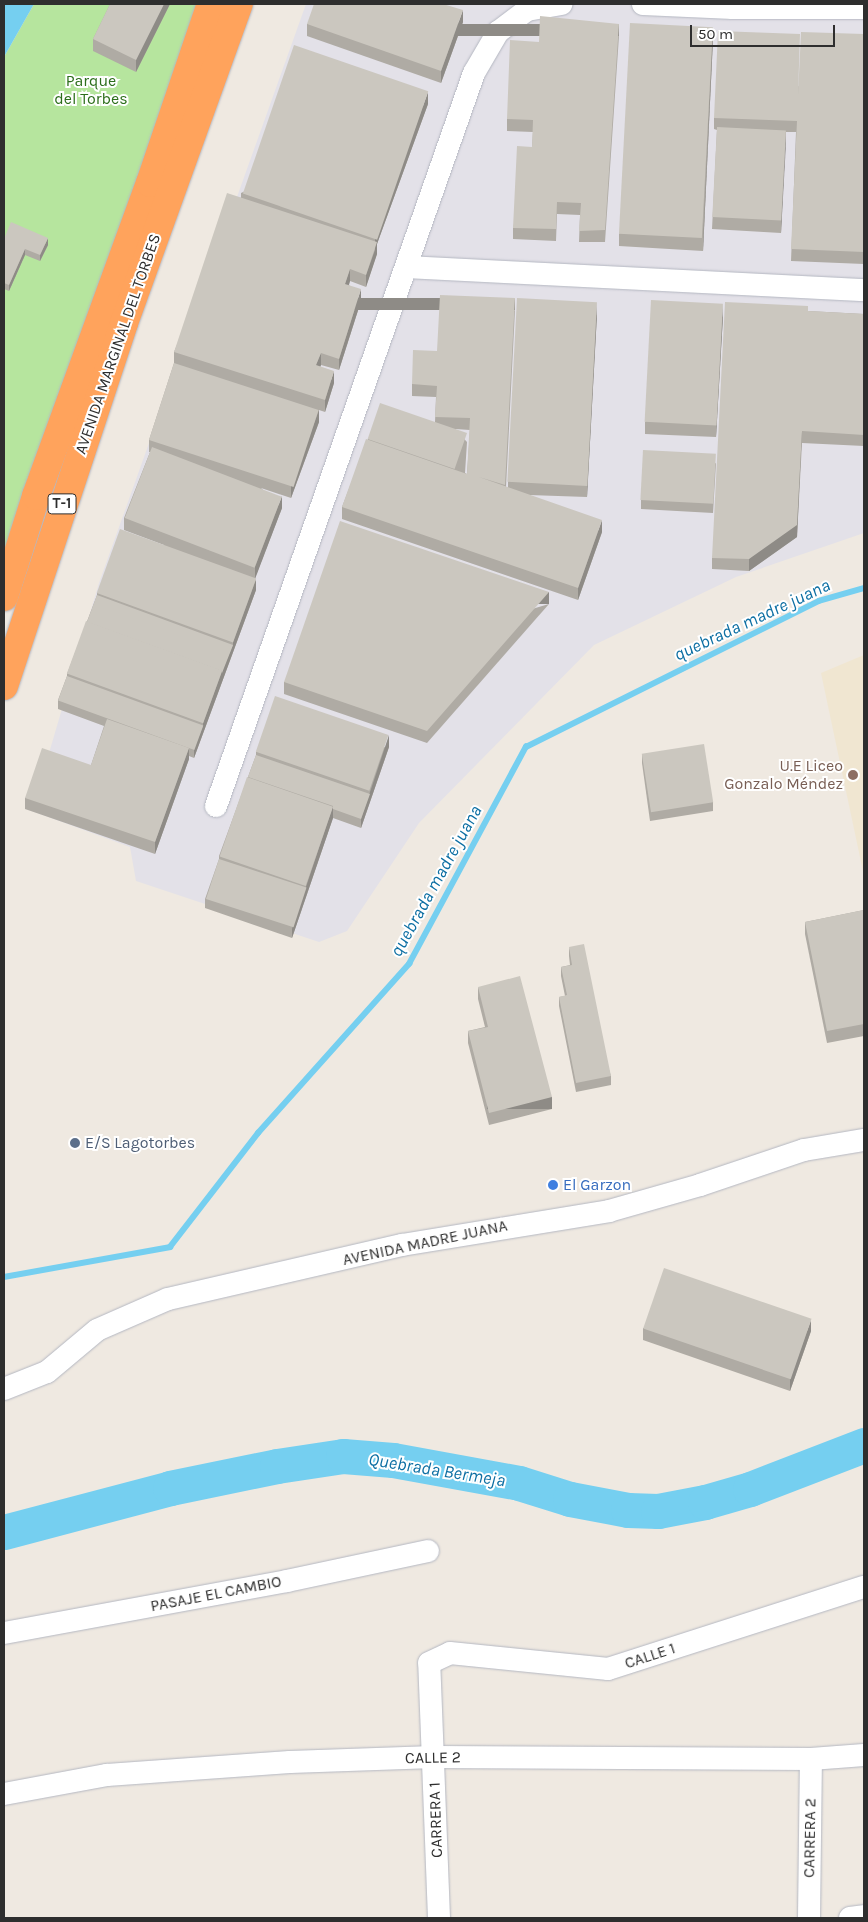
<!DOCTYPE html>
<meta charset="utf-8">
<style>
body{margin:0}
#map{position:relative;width:868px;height:1922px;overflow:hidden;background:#efe9e1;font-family:Karla,sans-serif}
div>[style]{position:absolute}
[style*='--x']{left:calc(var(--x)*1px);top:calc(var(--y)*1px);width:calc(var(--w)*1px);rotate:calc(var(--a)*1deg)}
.industrial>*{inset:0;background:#e3e1e8}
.education>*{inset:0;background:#f0e6d1}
.green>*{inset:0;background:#b6e59e}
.water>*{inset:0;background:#75cff0}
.stream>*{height:5.5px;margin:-2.75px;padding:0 2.75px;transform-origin:2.75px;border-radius:2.75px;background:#75cff0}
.river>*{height:35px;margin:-17.5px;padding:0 17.5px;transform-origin:17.5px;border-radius:17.5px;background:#75cff0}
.roads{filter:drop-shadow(0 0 1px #b4b7c1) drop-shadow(0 0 1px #b4b7c1)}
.street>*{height:22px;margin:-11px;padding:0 11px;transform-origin:11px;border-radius:11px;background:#fff}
.highway>*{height:28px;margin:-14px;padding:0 14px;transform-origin:14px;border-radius:14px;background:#ffa35c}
.wall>*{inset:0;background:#afaba4}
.shaded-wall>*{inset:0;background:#8e8b86;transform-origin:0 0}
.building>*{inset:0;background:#cbc7bf;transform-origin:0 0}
.dots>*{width:14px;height:14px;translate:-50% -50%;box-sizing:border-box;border:2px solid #fff;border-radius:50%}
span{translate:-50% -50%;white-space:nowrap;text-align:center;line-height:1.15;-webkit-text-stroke:4px #fff;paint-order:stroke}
.shield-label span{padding:1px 4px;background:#fff;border:1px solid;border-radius:4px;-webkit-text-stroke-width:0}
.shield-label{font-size:15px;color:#2e2e2e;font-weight:700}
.park-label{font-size:16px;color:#2c6e1b}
.street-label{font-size:16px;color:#2e2e2e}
.education-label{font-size:16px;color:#785e54}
.right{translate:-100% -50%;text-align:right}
.service-label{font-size:16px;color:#4e5e75}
.left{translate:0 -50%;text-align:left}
.shop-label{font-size:16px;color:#366cbe}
.water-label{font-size:18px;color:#0d6fa3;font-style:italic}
.frame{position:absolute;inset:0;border:5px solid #2e2e2e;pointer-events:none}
.scale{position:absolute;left:690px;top:25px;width:145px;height:22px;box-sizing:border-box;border:2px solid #2e2e2e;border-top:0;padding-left:6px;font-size:15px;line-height:18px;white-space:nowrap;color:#2e2e2e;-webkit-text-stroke:4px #fff;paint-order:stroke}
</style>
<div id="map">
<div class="industrial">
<i style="clip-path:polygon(306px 4px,864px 4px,864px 533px,736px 577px,594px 645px,419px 823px,347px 931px,319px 942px,136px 881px,130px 847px,32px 811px,99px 583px)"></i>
</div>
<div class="education">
<i style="clip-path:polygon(864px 655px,864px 876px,821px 673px)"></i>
</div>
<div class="green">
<i style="clip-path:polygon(34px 4px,211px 4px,4px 597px,4px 57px)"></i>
</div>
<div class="water">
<i style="clip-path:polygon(4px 4px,34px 4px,4px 57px)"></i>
</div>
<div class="stream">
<i style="--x:4;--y:1277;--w:169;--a:-10.2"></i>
<i style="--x:170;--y:1247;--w:144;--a:-52.3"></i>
<i style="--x:258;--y:1133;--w:227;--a:-48.2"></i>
<i style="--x:409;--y:964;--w:247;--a:-61.7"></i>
<i style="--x:526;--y:747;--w:327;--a:-26.5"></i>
<i style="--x:819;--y:601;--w:47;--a:-16.1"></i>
</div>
<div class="river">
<i style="--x:4;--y:1532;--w:172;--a:-14.8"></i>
<i style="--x:170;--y:1488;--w:109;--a:-11.6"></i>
<i style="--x:277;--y:1466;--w:67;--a:-8.6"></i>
<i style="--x:343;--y:1456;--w:50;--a:4.6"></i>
<i style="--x:393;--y:1460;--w:128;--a:10.3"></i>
<i style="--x:519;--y:1483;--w:53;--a:17.4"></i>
<i style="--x:570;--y:1499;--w:59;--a:10.7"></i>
<i style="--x:628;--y:1510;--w:30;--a:2"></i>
<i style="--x:658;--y:1511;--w:48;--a:-10.8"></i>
<i style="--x:705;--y:1502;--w:47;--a:-16.1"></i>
<i style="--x:750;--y:1489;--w:122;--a:-21.1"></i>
</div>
<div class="roads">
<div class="street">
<i style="--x:643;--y:4;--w:90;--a:2.5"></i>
<i style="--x:733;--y:8;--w:4;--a:-90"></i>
<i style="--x:733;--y:8;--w:131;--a:0"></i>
<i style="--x:407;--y:267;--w:458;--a:2.9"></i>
<i style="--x:216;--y:806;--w:777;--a:-70.61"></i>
<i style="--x:474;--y:73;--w:48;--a:-59.7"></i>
<i style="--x:498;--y:32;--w:36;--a:-37"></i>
<i style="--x:527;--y:10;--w:35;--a:-10"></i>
<i style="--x:4;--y:1389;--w:46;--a:-21.6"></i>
<i style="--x:47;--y:1372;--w:65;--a:-40"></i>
<i style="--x:97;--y:1330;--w:77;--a:-23.6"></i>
<i style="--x:168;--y:1299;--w:240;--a:-13"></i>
<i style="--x:402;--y:1245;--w:210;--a:-9.3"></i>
<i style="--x:609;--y:1211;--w:95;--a:-15.9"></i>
<i style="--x:700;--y:1185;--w:110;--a:-18.6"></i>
<i style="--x:804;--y:1150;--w:61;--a:-9.5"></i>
<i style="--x:4;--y:1633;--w:288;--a:-10.4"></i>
<i style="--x:287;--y:1581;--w:144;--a:-12"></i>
<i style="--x:4;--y:1794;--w:105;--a:-10.5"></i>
<i style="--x:107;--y:1775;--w:183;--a:-4.1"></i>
<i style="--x:290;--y:1762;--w:144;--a:-2"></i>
<i style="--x:434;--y:1757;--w:377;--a:0.3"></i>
<i style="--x:811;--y:1759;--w:53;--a:-4.3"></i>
<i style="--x:439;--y:1918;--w:255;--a:-92.2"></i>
<i style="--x:429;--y:1663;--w:23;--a:-25"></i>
<i style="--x:450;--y:1653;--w:159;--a:5.8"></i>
<i style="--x:608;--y:1669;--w:269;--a:-17.8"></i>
<i style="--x:809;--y:1918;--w:159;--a:-89.3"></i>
<i style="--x:850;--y:1918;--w:14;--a:-8"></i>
</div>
<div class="highway">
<i style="--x:4;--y:597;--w:106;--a:-72.4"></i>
<i style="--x:36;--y:496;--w:333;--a:-70"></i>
<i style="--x:150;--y:183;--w:189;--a:-71.2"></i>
<i style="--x:4;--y:686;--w:382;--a:-71.7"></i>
<i style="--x:124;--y:323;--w:339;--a:-70.2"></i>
</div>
</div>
<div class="wall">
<i style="clip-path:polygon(110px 4px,170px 4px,136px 72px,93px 51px,93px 39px)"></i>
<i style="clip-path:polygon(463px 22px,441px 83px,307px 36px,307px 24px)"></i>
<i style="clip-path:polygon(864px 34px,864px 264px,791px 261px,796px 132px,786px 132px,781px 233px,712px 229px,717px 130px,714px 129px,714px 118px,799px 86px)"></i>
<i style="clip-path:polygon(619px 36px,605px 242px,579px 242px,580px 215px,557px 214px,556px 241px,513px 239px,513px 228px,532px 147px,533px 132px,507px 131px,507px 119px,539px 42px)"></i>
<i style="clip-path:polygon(713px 39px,703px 251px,619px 246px,619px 234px)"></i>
<i style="clip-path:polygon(428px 104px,377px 244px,377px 254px,366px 287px,350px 281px,349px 285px,361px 301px,339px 370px,321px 365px,320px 367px,334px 383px,325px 412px,319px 410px,319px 422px,291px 498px,261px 488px,282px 508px,255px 578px,256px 590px,194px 758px,189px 756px,189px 759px,155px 854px,25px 809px,25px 798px,91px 765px,104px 726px,58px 709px,58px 700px,67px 676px,67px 674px,97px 595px,97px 593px,164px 545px,124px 530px,124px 518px,150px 452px,149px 452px,149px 440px,174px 363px,174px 352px,241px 197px,241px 193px)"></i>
<i style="clip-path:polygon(4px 239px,48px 245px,40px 261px,25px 255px,9px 291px,4px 289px)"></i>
<i style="clip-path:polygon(evenodd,515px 310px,506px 487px,508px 487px,508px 482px,597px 314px,587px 497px,529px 495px,602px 532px,578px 600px,342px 519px,342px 507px,368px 439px,435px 422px,436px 397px,412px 396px,412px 384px,437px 351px,515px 310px,455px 429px,470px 430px,467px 474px,465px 473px,467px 442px,455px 429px)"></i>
<i style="clip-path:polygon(808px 311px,864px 314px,864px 446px,802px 443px,797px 537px,749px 571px,712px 569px,712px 558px)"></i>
<i style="clip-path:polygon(723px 316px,716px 437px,645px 434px,645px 422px)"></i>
<i style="clip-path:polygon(716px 463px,713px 513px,641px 509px,641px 500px)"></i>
<i style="clip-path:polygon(549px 604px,427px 743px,284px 694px,284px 682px)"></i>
<i style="clip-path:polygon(389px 747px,361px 828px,333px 818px,292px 938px,205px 908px,205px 899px,219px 859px,219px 856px,256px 755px,256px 752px)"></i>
<i style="clip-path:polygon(642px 754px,713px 802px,713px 811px,650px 821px,642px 763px)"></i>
<i style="clip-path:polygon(864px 910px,864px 1036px,827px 1043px,805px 934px,805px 922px)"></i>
<i style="clip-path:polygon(569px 947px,611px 1076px,611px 1085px,576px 1092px,559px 1006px,559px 997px,565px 996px,561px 976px,561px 967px,570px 965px,569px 956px)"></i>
<i style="clip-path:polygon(478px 987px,552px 1109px,489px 1125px,468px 1043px,468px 1031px,485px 1027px,478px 999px)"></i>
<i style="clip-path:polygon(643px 1328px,811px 1331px,790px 1391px,643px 1340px)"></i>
</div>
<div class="shaded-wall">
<i style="clip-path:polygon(164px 4px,170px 4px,136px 72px,136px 60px)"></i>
<i style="clip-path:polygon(463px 10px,463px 22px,441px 83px,441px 71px)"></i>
<i style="left:619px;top:24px;width:12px;height:206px;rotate:90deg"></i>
<i style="clip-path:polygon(713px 27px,713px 39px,703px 251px,703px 240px)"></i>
<i style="clip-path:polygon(428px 92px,428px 104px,377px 244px,377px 254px,366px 287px,366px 275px,375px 250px,375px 240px)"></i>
<i style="clip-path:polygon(786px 131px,786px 143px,781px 233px,781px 221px)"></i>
<i style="clip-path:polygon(48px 238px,48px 245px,40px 261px,40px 255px)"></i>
<i style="clip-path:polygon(25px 249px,25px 255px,9px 291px,9px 285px)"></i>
<i style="clip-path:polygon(350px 269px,350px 281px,345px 296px,345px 284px)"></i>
<i style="clip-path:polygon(361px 289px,361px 301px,339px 370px,339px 359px)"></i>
<i style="left:515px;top:298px;width:12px;height:187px;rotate:90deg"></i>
<i style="clip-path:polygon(597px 302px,597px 314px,587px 497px,587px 486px)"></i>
<i style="clip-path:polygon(723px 304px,723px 316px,716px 437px,716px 425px)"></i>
<i style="clip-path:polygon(321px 353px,321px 365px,316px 377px,316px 365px)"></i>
<i style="clip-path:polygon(334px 371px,334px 383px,325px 412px,325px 400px)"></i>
<i style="clip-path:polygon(319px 410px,319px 422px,291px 498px,291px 486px)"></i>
<i style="clip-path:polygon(802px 431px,797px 537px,749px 571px,749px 559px)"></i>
<i style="clip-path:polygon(282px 496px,282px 508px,255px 579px,255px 567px)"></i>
<i style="clip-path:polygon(602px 520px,602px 532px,578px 600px,578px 588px)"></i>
<i style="clip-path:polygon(256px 579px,256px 590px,194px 758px,194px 749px,203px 726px,203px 723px,222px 671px,233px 645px,233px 642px)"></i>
<i style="left:549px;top:592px;width:12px;height:185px;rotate:90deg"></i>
<i style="clip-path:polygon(389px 735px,389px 747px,361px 828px,361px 819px)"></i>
<i style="clip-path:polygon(189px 748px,189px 759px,155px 854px,155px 842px)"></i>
<i style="clip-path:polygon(333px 806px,333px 818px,292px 938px,292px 929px)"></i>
<i style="left:552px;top:1097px;width:12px;height:65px;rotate:90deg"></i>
<i style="clip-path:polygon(811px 1320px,811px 1331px,790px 1391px,790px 1379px)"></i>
</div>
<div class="building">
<i style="clip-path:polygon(110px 4px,164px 4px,136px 60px,93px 39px)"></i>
<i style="clip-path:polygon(314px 4px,443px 4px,463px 10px,441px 71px,307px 24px)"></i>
<i style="clip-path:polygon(540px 16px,619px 24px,605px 230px,579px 231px,581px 203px,557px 202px,556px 229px,513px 228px,517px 146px,532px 147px,533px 120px,507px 119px,510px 40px,539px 42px)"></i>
<i style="left:630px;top:23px;width:83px;height:211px;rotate:3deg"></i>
<i style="clip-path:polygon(718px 31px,800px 34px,798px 96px,801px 32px,864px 34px,864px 252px,791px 249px,797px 121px,714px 118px)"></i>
<i style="left:294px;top:45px;width:142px;height:157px;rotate:19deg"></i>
<i style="left:717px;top:127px;width:69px;height:90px;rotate:3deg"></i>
<i style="clip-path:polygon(227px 193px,377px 242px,366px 275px,350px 269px,345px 284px,361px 289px,339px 359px,321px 353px,316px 365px,334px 371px,325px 400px,174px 352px)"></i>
<i style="clip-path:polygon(11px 222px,48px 238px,40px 255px,25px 249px,9px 285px,4px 283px,4px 239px)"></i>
<i style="clip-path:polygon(440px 295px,515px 298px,505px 485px,479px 477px,602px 520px,578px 588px,342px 507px,366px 439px,467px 474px,470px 418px,435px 417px,437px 386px,412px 384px,413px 350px,437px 351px)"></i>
<i style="left:517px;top:298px;width:80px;height:184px;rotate:3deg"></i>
<i style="left:651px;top:300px;width:72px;height:122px;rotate:3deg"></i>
<i style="clip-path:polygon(725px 302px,808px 306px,808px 311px,864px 314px,864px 435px,802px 431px,797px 525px,749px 559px,712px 558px)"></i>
<i style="left:174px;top:363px;width:152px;height:81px;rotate:18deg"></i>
<i style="left:380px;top:403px;width:92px;height:38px;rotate:19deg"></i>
<i style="left:152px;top:447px;width:139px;height:76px;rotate:21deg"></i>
<i style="left:643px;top:450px;width:73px;height:50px;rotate:3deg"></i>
<i style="clip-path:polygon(340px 521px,549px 592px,427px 731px,284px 682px)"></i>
<i style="left:120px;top:529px;width:145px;height:68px;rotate:20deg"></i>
<i style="clip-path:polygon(97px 595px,233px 645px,222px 673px,222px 671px,87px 622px)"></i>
<i style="left:86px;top:621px;width:145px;height:56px;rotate:20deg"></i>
<i style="left:67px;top:676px;width:145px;height:26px;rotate:20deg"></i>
<i style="left:275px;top:696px;width:120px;height:59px;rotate:19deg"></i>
<i style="clip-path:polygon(107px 719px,189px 748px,155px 842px,25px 798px,42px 748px,91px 765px)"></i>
<i style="left:704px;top:744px;width:59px;height:63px;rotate:81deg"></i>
<i style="clip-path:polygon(256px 755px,370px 794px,361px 819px,333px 809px,333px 806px,248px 777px)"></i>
<i style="left:247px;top:777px;width:91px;height:84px;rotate:19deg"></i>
<i style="left:219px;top:859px;width:92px;height:42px;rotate:18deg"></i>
<i style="clip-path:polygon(864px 910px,864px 1024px,827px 1031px,805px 922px)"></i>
<i style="clip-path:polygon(584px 944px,611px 1076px,576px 1083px,559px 997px,567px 995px,561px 967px,572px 965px,569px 947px)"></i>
<i style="clip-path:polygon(520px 976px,552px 1097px,489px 1113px,468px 1031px,488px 1027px,478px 987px)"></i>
<i style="left:664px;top:1268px;width:156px;height:64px;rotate:19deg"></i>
</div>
<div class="dots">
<i style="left:853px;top:775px;background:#8d6e63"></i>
<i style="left:75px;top:1143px;background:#5c6f8a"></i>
<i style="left:553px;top:1185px;background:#3f7fe0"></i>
</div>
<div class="shield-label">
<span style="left:62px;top:504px">T-1</span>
</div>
<div class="park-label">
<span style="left:91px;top:90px">Parque<br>del Torbes</span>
</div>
<div class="street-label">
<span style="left:118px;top:344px;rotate:-71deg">AVENIDA MARGINAL DEL TORBES</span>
<span style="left:425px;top:1243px;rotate:-12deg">AVENIDA MADRE JUANA</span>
<span style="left:216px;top:1594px;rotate:-11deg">PASAJE EL CAMBIO</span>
<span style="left:650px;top:1656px;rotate:-18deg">CALLE 1</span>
<span style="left:433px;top:1758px;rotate:-1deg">CALLE 2</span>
<span style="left:436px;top:1820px;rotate:-92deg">CARRERA 1</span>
<span style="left:810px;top:1838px;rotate:-89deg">CARRERA 2</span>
</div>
<div class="education-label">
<span class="right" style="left:843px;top:775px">U.E Liceo<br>Gonzalo Méndez</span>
</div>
<div class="service-label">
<span class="left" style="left:85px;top:1143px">E/S Lagotorbes</span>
</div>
<div class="shop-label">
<span class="left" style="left:563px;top:1185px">El Garzon</span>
</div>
<div class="water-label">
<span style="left:752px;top:620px;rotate:-25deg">quebrada madre juana</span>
<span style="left:436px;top:881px;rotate:-61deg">quebrada madre juana</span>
<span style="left:437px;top:1470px;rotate:9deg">Quebrada Bermeja</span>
</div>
<div class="frame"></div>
<div class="scale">50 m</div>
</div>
